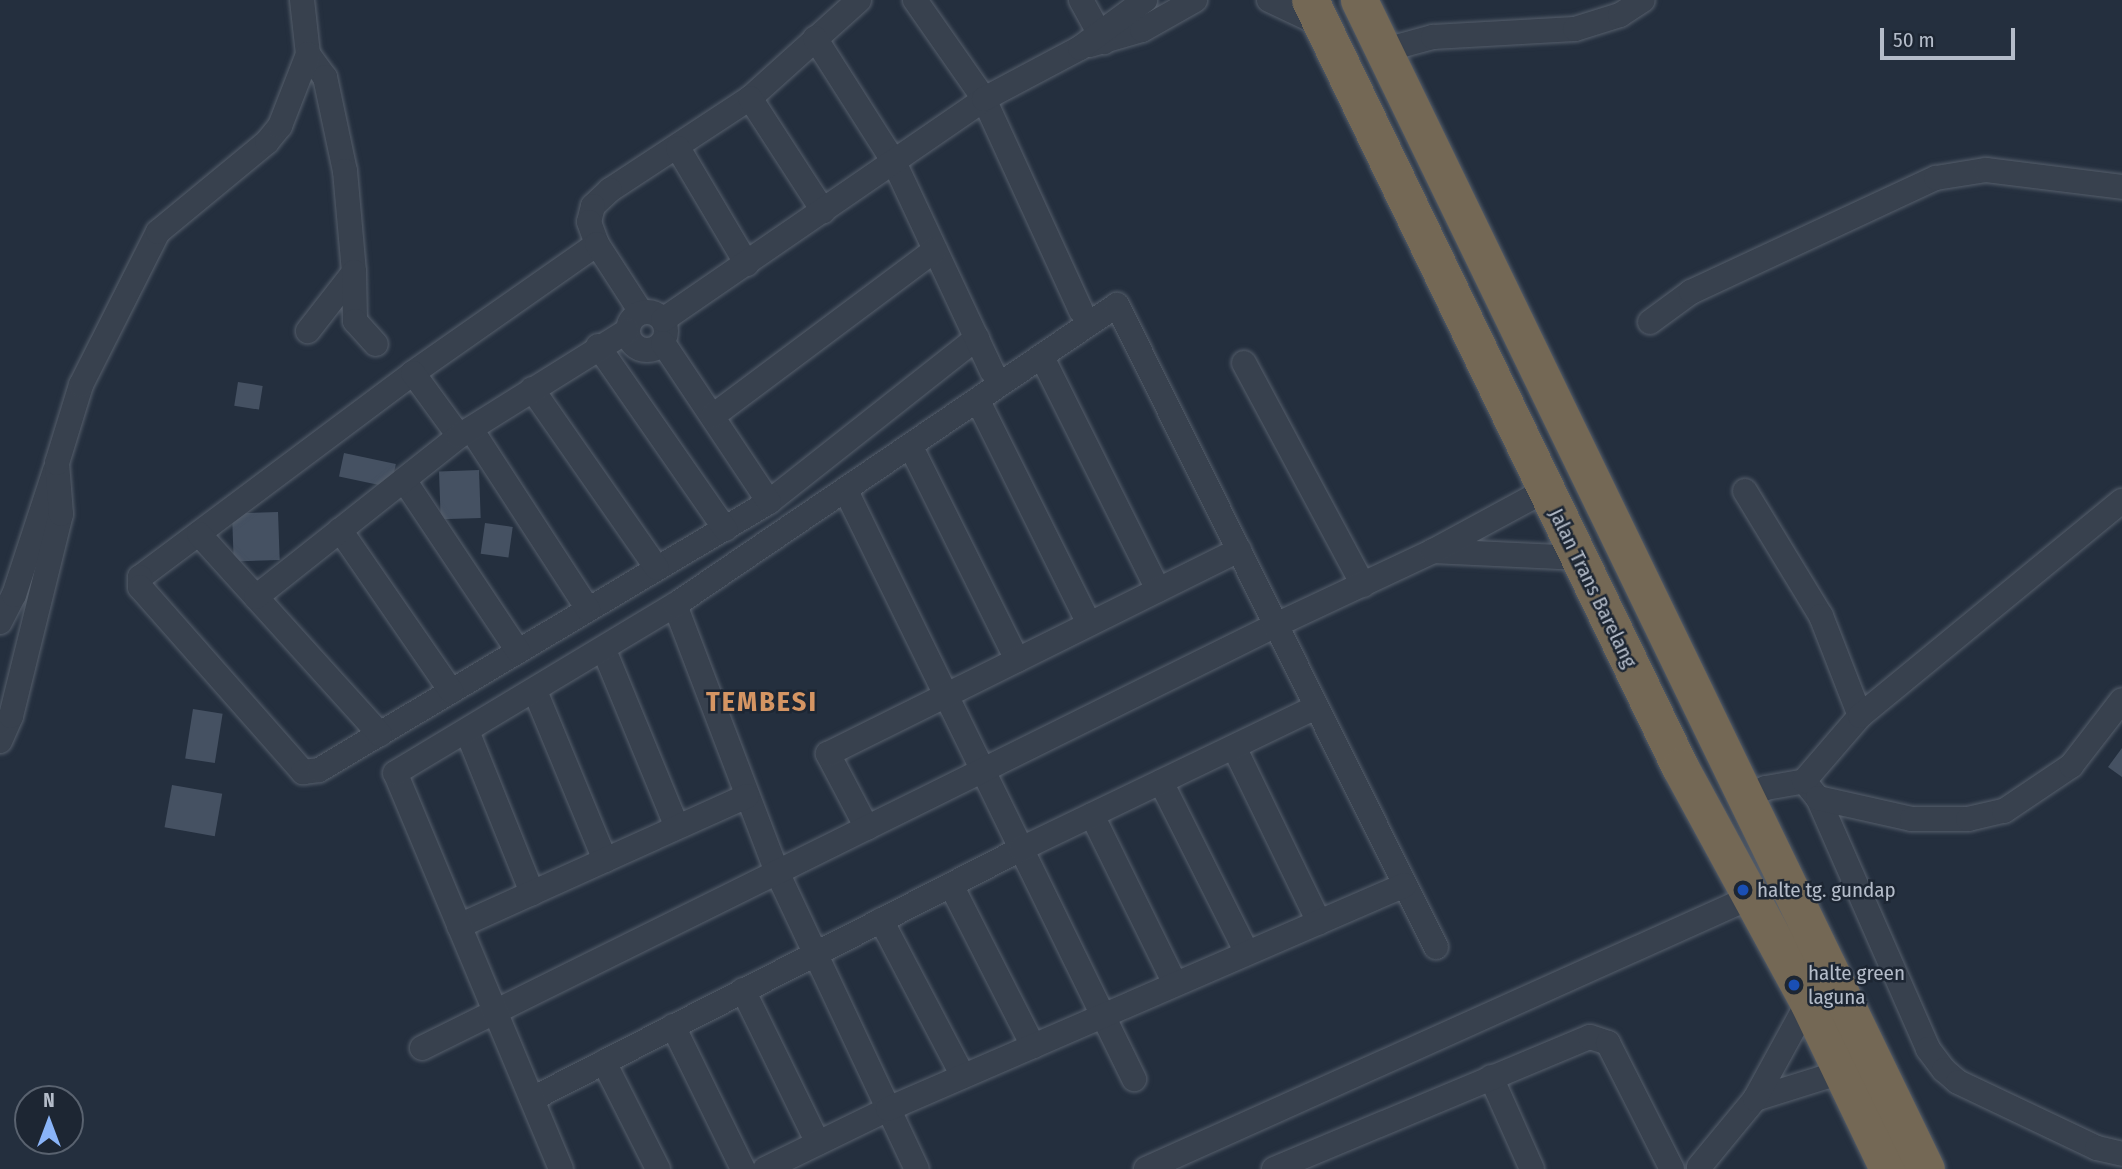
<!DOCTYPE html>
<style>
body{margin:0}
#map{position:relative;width:2122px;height:1169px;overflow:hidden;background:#242f3e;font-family:"Fira Sans Condensed",sans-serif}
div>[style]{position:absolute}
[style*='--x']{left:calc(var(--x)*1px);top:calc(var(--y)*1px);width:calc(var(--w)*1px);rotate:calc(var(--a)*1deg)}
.building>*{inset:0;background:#455162;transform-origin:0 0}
.roads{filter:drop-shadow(0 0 2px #565f6c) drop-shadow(0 0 2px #565f6c)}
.minor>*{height:24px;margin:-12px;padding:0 12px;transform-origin:12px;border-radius:12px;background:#38414e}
.minor>.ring{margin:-12px;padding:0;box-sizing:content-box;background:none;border:24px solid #38414e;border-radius:50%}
.highway>*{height:37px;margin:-18.5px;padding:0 18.5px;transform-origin:18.5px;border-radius:18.5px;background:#746855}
.dots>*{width:19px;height:19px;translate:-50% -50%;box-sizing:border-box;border:4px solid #1d2633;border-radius:50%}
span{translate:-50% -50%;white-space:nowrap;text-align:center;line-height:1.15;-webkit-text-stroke:5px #1d2633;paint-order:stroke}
.street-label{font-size:21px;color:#b4bcc9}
.poi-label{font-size:21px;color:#b4bcc9}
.left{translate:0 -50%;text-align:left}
.district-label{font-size:28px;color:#d59563;font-weight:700;letter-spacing:2px}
.north{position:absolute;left:14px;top:1085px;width:70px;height:70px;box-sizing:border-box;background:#1d2633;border:2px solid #59626f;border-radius:50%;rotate:0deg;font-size:19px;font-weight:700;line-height:28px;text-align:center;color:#b4bcc9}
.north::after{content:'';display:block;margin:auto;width:24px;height:32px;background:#8ab4f8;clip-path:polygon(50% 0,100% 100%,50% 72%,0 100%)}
.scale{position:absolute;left:1880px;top:28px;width:135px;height:32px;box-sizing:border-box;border:4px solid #b4bcc9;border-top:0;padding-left:9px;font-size:21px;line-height:24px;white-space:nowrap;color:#b4bcc9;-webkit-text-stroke:5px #1d2633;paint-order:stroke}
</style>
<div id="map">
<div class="building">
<i style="left:238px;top:382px;width:25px;height:24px;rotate:9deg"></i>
<i style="left:344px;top:453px;width:53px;height:24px;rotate:12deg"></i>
<i style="left:479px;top:470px;width:48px;height:40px;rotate:88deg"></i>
<i style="left:278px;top:512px;width:48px;height:46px;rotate:88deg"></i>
<i style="left:485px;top:523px;width:28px;height:31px;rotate:8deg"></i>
<i style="left:193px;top:709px;width:30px;height:50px;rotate:9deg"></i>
<i style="clip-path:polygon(2122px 748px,2122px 777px,2108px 767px)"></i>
<i style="left:172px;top:785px;width:51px;height:43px;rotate:10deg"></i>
</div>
<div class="roads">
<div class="minor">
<i style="--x:302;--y:0;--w:54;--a:83.7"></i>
<i style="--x:308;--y:54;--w:29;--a:54"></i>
<i style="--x:325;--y:77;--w:96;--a:78"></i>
<i style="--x:345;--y:171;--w:101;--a:84.9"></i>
<i style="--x:354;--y:272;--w:75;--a:127.9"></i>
<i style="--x:859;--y:0;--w:147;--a:138"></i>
<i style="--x:750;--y:98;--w:168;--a:146.7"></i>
<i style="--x:610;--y:190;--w:23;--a:137"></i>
<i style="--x:593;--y:206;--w:16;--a:104"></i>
<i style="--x:589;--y:222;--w:23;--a:70"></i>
<i style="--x:597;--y:244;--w:225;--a:145"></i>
<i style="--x:413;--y:373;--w:341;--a:143.2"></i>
<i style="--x:140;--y:577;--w:10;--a:90"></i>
<i style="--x:140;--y:587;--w:247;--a:48.6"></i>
<i style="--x:303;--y:772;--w:16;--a:-7"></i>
<i style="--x:319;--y:770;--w:524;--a:-30.78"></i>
<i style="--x:769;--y:502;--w:265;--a:-38.3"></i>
<i style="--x:915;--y:0;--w:121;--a:55.1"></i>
<i style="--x:984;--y:99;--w:233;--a:65.4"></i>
<i style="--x:1081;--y:0;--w:48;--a:61.3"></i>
<i style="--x:1269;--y:0;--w:59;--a:25.3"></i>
<i style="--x:815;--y:38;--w:147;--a:57.5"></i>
<i style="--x:894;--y:162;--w:231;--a:64.9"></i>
<i style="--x:1090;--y:45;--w:54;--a:-16.1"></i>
<i style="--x:1142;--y:30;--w:61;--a:-29.5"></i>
<i style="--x:1385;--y:50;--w:50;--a:-15.2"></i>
<i style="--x:1433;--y:37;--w:142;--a:-3.2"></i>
<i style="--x:1575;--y:29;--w:47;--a:-17.3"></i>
<i style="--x:1620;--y:15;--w:27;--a:-33"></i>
<i style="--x:750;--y:98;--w:135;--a:57.1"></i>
<i style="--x:678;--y:148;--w:135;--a:59.3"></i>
<i style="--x:597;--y:244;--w:81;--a:57.1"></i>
<i style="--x:354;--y:272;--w:49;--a:88.8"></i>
<i style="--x:355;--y:321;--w:31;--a:48"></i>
<i class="ring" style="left:628px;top:312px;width:14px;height:14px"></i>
<i style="--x:663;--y:320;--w:390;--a:-34.5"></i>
<i style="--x:984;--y:99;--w:109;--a:-28"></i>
<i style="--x:1080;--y:48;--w:81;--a:-36.4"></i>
<i style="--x:1650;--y:322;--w:51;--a:-36.2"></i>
<i style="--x:1691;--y:292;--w:270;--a:-25"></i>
<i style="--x:1936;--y:178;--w:51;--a:-9.1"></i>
<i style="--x:1986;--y:170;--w:137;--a:7.1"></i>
<i style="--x:663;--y:343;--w:191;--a:56.3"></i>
<i style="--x:598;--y:346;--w:223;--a:55.2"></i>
<i style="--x:1042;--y:357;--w:260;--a:63.5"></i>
<i style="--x:1244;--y:363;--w:252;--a:61.8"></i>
<i style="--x:413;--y:373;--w:78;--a:53.9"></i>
<i style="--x:532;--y:389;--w:218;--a:55.1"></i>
<i style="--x:978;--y:401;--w:249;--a:63.5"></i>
<i style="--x:713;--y:416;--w:277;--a:-36.8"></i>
<i style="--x:471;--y:429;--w:215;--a:57"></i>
<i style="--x:911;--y:447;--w:238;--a:63.5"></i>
<i style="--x:404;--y:480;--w:206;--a:56.3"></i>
<i style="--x:846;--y:491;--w:655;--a:63.9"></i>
<i style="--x:1745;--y:491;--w:146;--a:58.7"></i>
<i style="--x:1821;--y:616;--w:107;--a:68.7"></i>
<i style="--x:340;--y:530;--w:196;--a:55.4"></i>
<i style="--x:199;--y:534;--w:270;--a:47.9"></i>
<i style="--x:1433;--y:551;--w:146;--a:2.7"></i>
<i style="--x:256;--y:597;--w:259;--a:-38.4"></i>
<i style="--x:459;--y:436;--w:198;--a:-32"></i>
<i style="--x:675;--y:605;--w:286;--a:69.1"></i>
<i style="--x:777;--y:872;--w:328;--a:64.8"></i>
<i style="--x:0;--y:622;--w:30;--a:-63"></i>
<i style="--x:14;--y:595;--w:132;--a:-71.8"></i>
<i style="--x:604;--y:650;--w:191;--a:67.6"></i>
<i style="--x:535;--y:691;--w:183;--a:67.5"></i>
<i style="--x:467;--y:731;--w:175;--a:68.1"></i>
<i style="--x:0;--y:741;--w:27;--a:-66"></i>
<i style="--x:11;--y:716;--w:208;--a:-76.1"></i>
<i style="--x:61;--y:514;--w:51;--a:-94.5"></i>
<i style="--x:57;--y:463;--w:82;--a:-72.9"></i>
<i style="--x:81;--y:385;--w:171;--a:-63.3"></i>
<i style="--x:158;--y:232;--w:141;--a:-39.5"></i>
<i style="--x:267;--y:142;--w:21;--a:-51"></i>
<i style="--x:280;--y:126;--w:77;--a:-68.7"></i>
<i style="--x:1234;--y:747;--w:195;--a:64.1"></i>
<i style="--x:1804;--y:781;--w:22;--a:51"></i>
<i style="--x:1818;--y:798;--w:274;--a:66.3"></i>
<i style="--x:1928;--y:1049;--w:26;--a:53"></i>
<i style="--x:1944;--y:1070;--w:18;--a:41"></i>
<i style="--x:1958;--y:1082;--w:154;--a:25.4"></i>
<i style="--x:2097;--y:1148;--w:26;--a:13"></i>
<i style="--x:1161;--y:782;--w:191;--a:63.3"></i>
<i style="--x:1746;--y:798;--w:22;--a:-27"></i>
<i style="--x:1766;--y:788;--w:39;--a:-10"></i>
<i style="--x:1804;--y:781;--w:86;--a:-49.3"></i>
<i style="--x:1860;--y:716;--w:339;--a:-39.4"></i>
<i style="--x:1818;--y:798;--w:96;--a:12.6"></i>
<i style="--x:1912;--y:819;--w:56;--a:0"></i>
<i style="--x:1968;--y:819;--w:37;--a:-13"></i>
<i style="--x:2004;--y:811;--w:81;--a:-33.9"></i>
<i style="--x:2071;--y:766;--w:83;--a:-52.3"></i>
<i style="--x:1092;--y:815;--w:188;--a:63.8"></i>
<i style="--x:867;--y:828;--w:84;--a:-117.8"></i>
<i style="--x:828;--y:754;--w:459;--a:-26.4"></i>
<i style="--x:951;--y:885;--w:181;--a:63"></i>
<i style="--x:881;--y:920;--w:176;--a:62.3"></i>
<i style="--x:459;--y:926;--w:316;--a:-24.3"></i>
<i style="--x:743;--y:990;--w:170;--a:63.9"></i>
<i style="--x:673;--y:1026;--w:159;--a:63.9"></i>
<i style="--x:422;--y:1048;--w:953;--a:-26.35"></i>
<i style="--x:1276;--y:625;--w:174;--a:-25.2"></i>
<i style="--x:1433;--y:551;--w:128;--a:-28.4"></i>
<i style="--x:604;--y:1062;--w:120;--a:63.2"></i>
<i style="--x:1491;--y:1077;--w:101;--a:66"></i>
<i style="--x:532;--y:1099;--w:549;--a:-27.08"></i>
<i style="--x:1021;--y:849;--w:327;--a:-25.7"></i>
<i style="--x:1755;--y:1099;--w:90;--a:-17.4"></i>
<i style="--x:1699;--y:1167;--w:88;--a:-50.5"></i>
<i style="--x:1755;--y:1099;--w:111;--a:-61.3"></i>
<i style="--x:561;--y:1169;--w:429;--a:-112.7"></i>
<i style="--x:395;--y:773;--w:327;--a:-31"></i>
<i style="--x:675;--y:605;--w:534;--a:-34.17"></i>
<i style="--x:1117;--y:305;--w:717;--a:63.58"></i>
<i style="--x:765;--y:1169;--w:137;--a:-26"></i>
<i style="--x:888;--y:1109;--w:563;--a:-23.43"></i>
<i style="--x:1146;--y:1169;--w:663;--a:-24.21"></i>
<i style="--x:1274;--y:1169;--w:342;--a:-22.7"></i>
<i style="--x:1590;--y:1037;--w:19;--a:18"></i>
<i style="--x:1608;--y:1043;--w:141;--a:63.1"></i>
</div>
<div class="highway">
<i style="--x:1310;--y:0;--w:852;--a:64.25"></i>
<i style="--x:1680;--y:767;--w:268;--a:61.4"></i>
<i style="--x:1808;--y:1002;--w:185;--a:64.4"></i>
<i style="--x:1359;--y:0;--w:1299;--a:64.13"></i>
</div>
</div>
<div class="dots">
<i style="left:1743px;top:890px;background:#1a4fb4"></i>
<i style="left:1794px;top:985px;background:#1a4fb4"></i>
</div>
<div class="street-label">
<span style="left:1593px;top:588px;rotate:64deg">Jalan Trans Barelang</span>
</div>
<div class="poi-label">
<span class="left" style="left:1757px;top:890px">halte tg. gundap</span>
<span class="left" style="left:1808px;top:985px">halte green<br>laguna</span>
</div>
<div class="district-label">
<span style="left:762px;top:702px">TEMBESI</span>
</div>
<div class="north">N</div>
<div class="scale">50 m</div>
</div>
